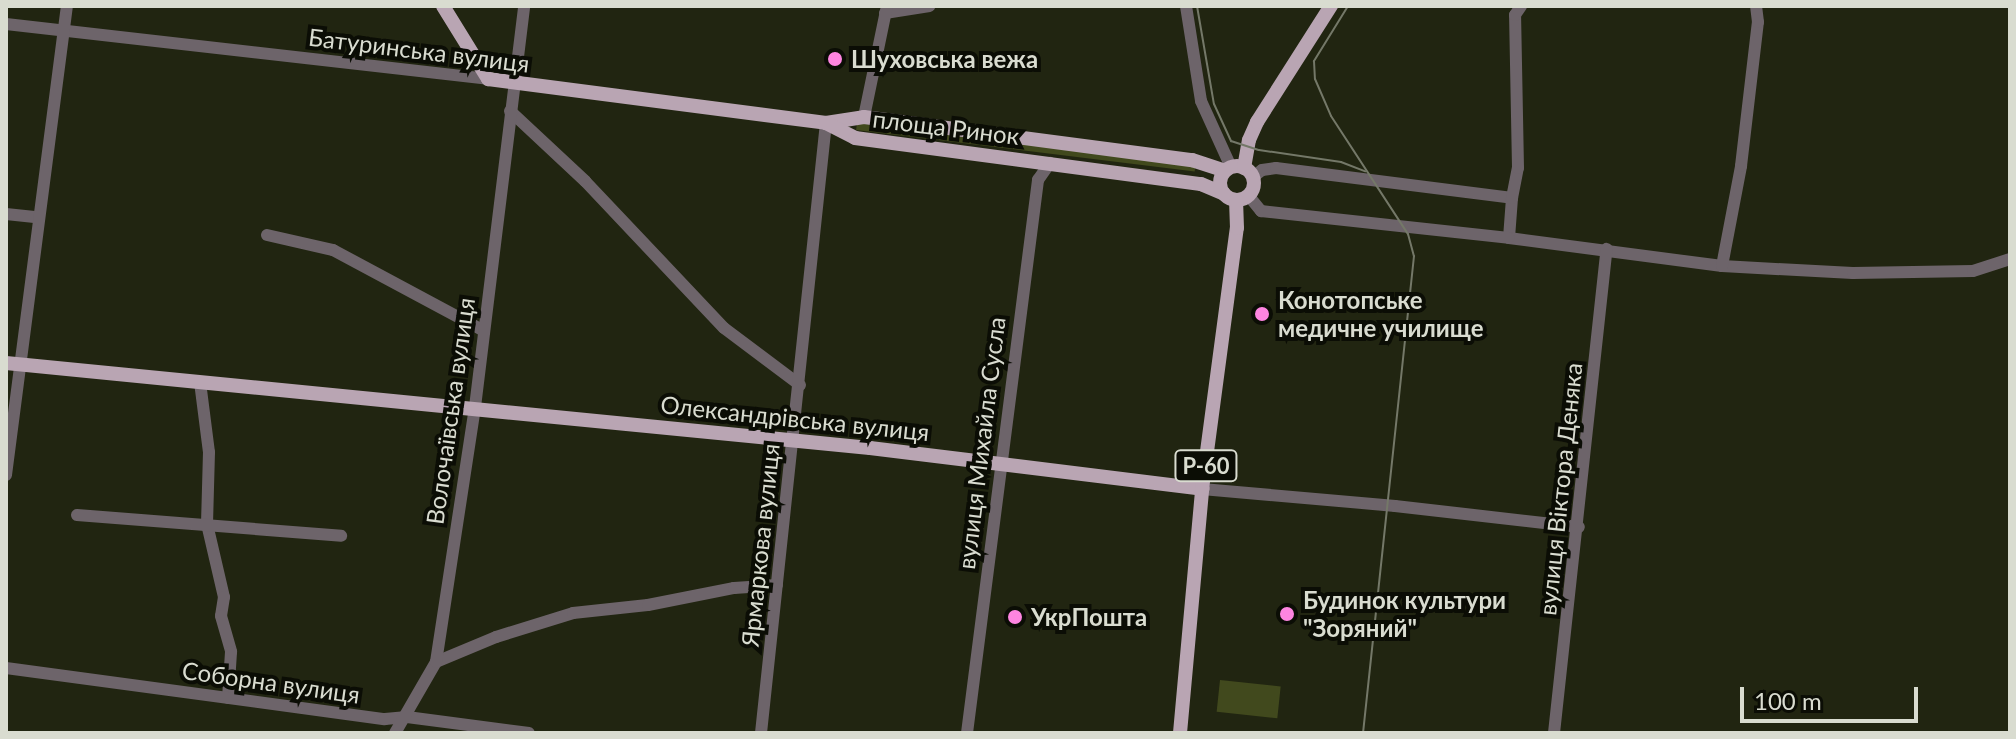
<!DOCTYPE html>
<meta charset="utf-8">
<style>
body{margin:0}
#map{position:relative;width:2016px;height:739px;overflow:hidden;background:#212511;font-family:Lato,sans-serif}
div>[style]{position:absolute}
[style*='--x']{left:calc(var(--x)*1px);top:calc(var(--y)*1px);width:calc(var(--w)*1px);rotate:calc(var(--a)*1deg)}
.green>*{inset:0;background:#41491d;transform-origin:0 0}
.minor>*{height:12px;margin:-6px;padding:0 6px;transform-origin:6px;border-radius:6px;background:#6d646a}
.major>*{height:14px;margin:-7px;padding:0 7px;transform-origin:7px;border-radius:7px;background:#b9a5b3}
.major>.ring{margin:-7px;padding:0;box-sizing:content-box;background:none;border:14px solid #b9a5b3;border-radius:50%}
.tram>*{height:2px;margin:-1px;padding:0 1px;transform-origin:1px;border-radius:1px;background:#747868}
.dots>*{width:22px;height:22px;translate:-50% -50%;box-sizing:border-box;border:4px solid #0b0d05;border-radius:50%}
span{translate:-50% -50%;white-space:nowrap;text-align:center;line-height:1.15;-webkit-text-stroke:8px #0b0d05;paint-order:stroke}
.shield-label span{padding:2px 6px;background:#0b0d05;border:2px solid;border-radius:6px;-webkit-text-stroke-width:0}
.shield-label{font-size:22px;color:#d9dcd0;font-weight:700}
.street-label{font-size:24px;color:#d9dcd0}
.poi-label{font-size:24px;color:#d9dcd0;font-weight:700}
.left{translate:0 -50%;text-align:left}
.frame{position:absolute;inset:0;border:8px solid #d9dcd0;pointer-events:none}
.scale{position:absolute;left:1740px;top:687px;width:178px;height:36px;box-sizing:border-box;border:4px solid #d9dcd0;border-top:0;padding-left:10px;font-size:24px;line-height:28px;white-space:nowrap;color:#d9dcd0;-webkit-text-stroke:6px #0b0d05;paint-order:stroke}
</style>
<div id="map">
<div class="green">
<i style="left:857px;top:123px;width:341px;height:7px;rotate:7deg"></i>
<i style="left:1220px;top:680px;width:61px;height:32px;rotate:6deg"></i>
</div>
<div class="minor">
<i style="--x:1186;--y:6;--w:96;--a:81"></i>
<i style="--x:1201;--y:101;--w:72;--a:65.6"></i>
<i style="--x:885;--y:13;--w:45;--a:-9"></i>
<i style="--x:6;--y:24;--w:485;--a:6.5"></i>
<i style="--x:510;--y:111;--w:103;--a:43"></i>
<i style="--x:585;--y:181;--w:202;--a:46.6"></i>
<i style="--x:724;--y:328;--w:95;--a:36.9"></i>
<i style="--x:864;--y:117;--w:113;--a:-78.3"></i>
<i style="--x:1253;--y:177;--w:11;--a:-38"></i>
<i style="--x:1262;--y:170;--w:14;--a:-8"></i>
<i style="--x:1276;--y:168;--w:238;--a:7.2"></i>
<i style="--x:1512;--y:198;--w:40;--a:94.3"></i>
<i style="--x:1509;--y:238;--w:215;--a:7.5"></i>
<i style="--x:1722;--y:266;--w:131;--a:3.1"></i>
<i style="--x:1853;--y:273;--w:120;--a:-1"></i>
<i style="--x:1973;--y:271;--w:39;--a:-18"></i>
<i style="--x:1248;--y:195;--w:21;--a:51"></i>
<i style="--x:1261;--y:211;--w:249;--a:6.2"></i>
<i style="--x:1512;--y:198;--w:31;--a:-79"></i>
<i style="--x:1518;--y:168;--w:153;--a:-91.1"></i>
<i style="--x:1515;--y:15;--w:11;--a:-56"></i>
<i style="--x:6;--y:214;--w:31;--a:6"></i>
<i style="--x:267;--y:235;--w:68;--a:12.8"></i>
<i style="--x:333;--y:250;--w:171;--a:28.2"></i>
<i style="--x:1722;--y:266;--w:102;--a:-79.2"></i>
<i style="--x:1741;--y:166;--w:145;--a:-83.3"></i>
<i style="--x:1758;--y:22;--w:16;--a:-97"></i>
<i style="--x:200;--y:382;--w:71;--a:82.7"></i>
<i style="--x:209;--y:452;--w:72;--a:91.6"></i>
<i style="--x:207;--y:524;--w:75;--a:76.9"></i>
<i style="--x:224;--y:597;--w:19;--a:99"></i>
<i style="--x:221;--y:616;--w:37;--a:74"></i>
<i style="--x:231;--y:652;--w:46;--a:93.7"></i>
<i style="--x:6;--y:475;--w:473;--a:-82.6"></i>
<i style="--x:1202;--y:489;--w:194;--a:5"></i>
<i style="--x:1395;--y:506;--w:185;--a:6.5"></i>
<i style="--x:77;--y:515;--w:265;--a:4.5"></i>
<i style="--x:436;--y:662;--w:65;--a:-22.6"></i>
<i style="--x:496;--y:637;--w:81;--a:-17.3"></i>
<i style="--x:573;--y:613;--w:75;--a:-6.1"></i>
<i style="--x:648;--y:605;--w:88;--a:-11.2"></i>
<i style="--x:734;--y:588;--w:43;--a:-4"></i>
<i style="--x:6;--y:668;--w:382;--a:7.7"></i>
<i style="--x:385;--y:719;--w:22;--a:-5"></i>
<i style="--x:407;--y:717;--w:123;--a:7.5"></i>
<i style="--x:395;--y:733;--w:82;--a:-60"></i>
<i style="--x:436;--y:662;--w:258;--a:-81.3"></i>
<i style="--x:475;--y:407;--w:404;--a:-83"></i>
<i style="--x:761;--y:733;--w:613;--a:-83.92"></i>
<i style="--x:967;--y:733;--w:558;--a:-82.68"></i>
<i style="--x:1038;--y:180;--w:21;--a:-55"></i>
<i style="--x:1554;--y:733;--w:487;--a:-83.8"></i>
</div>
<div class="major">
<i style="--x:443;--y:6;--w:86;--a:58.3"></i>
<i style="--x:488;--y:79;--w:341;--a:7.4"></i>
<i style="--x:826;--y:123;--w:38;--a:-9"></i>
<i style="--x:864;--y:117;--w:331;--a:7.5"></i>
<i style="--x:1192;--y:160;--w:35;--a:18"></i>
<i style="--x:826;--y:123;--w:33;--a:27"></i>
<i style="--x:855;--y:138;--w:349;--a:7.6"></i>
<i style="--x:1201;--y:184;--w:25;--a:23"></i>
<i class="ring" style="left:1220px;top:166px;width:20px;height:20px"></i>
<i style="--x:1244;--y:168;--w:28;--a:-80"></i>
<i style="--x:1249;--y:140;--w:20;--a:-66"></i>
<i style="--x:1257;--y:122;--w:138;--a:-57.5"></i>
<i style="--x:6;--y:363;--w:868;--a:5.62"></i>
<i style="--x:870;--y:448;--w:335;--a:7"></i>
<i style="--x:1180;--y:733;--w:245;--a:-84.8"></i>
<i style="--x:1202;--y:489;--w:263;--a:-82.4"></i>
<i style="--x:1237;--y:228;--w:28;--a:-92"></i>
</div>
<div class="tram">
<i style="--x:1197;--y:6;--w:99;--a:80.2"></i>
<i style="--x:1214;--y:104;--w:41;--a:65.3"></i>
<i style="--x:1231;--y:141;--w:29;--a:18"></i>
<i style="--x:1259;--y:150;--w:83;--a:8.3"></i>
<i style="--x:1341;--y:162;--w:26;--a:21"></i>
<i style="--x:1348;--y:6;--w:65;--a:121.7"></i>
<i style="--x:1314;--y:61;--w:18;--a:87"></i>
<i style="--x:1315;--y:79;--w:40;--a:66.6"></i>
<i style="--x:1331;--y:116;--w:141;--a:56.9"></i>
<i style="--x:1408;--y:234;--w:23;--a:75"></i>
<i style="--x:1414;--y:256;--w:480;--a:96.1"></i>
</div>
<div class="dots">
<i style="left:835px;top:59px;background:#fe85e0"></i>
<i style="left:1262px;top:314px;background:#fe85e0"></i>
<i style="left:1287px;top:614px;background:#fe85e0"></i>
<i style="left:1015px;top:617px;background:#fe85e0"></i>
</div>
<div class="shield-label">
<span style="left:1206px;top:466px">Р-60</span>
</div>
<div class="street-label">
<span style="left:419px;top:50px;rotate:7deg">Батуринська вулиця</span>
<span style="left:946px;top:127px;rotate:7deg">площа Ринок</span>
<span style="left:450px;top:411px;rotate:-82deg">Волочаївська вулиця</span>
<span style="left:795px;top:418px;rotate:6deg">Олександрівська вулиця</span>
<span style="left:981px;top:443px;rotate:-83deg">вулиця Михайла Сусла</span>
<span style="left:1560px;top:489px;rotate:-84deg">вулиця Віктора Деняка</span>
<span style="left:760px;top:545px;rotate:-84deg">Ярмаркова вулиця</span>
<span style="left:271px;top:682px;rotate:8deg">Соборна вулиця</span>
</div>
<div class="poi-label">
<span class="left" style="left:851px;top:59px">Шуховська вежа</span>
<span class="left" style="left:1278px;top:314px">Конотопське<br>медичне училище</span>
<span class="left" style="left:1303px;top:614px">Будинок культури<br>"Зоряний"</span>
<span class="left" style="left:1031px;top:617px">УкрПошта</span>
</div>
<div class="frame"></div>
<div class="scale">100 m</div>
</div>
